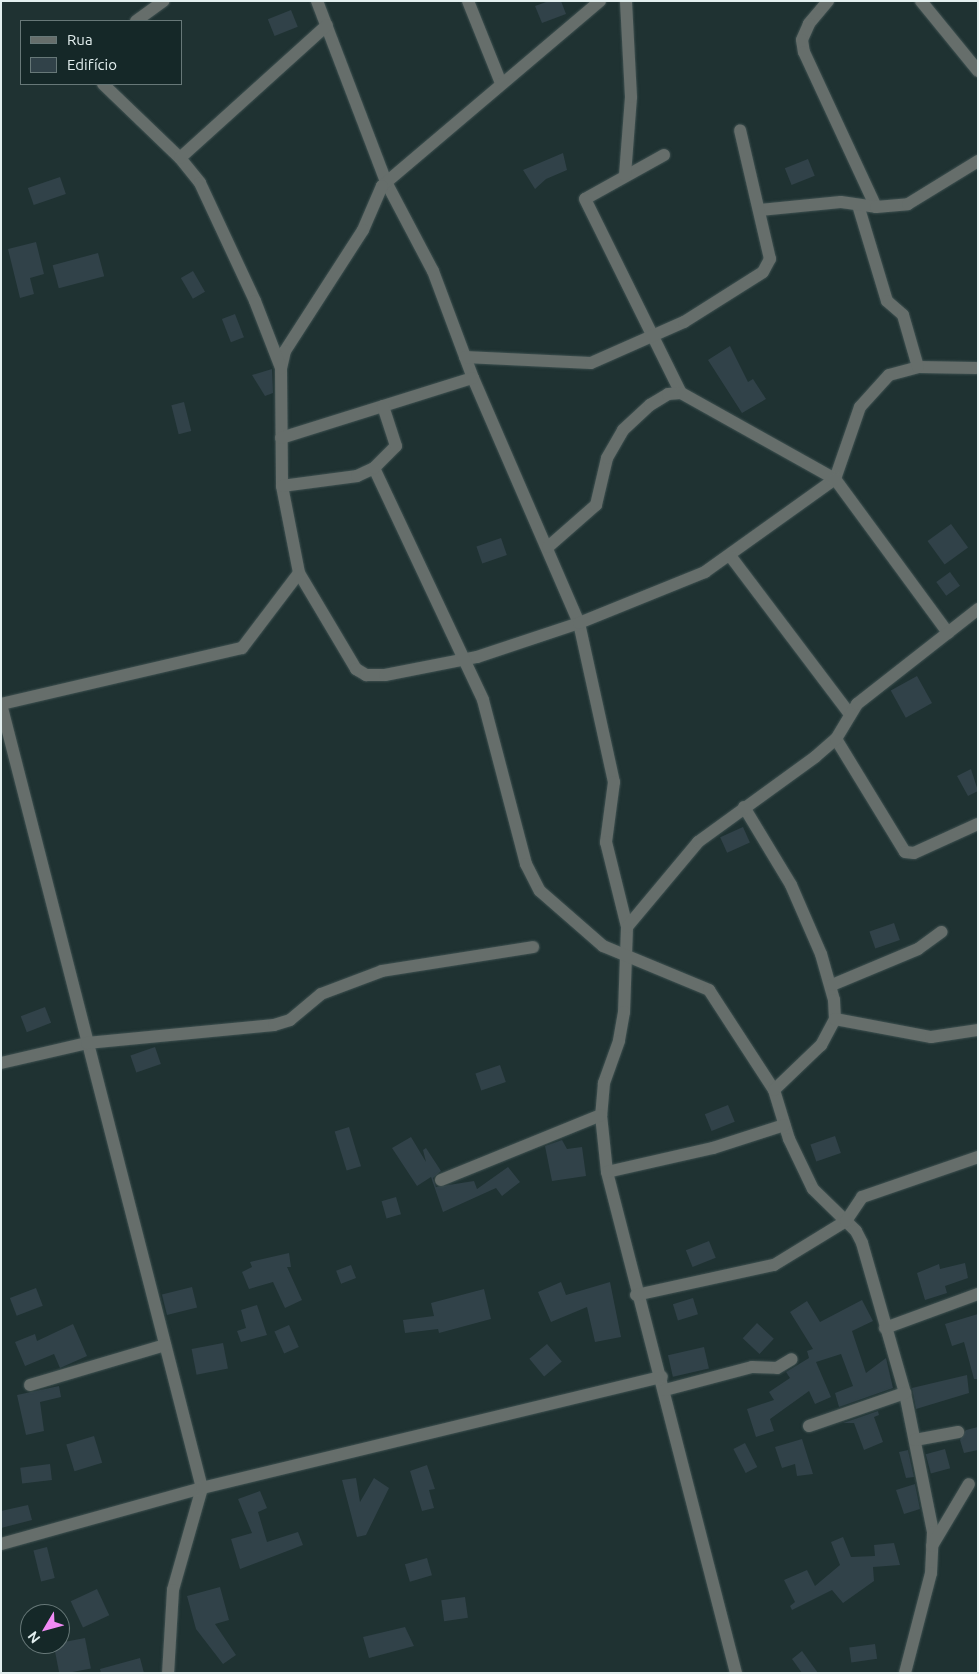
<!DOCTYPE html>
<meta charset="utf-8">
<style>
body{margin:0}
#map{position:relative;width:979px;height:1674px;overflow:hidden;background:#1f3232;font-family:Ubuntu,sans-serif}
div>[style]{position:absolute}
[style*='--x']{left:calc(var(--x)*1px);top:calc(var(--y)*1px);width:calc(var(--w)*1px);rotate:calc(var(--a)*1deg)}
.building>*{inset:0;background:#314249;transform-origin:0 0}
.roads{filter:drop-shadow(0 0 1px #3e5050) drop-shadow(0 0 1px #3e5050)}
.minor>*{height:12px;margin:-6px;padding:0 6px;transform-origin:6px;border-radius:6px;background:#666e6b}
span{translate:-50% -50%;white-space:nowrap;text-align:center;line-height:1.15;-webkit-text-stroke:4.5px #152828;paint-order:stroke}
.frame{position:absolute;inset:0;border:2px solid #e3efef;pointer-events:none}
.legend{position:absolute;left:20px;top:20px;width:162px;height:65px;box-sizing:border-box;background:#152828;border:1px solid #677878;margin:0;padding:6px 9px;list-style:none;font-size:15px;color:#e3efef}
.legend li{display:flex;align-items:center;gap:10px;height:25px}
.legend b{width:25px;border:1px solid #677878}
.north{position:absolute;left:20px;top:1604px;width:50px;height:50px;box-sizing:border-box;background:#152828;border:1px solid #677878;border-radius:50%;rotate:233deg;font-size:14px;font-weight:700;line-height:20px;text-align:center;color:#e3efef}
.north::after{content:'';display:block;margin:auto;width:18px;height:22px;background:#f18bf5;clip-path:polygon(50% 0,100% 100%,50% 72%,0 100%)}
</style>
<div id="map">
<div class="building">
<i style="clip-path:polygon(549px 1px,561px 1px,566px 14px,542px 23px,535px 6px)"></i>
<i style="left:291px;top:10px;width:18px;height:25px;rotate:68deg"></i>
<i style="clip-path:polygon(563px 153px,567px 170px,546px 179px,535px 189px,523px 170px)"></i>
<i style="left:808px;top:159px;width:18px;height:25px;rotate:68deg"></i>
<i style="left:60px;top:177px;width:18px;height:34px;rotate:71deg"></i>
<i style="clip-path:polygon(36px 242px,44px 274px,30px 278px,34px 294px,20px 298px,8px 249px)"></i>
<i style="left:98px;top:253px;width:24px;height:47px;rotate:75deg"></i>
<i style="left:193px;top:271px;width:24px;height:14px;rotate:60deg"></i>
<i style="left:235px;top:314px;width:25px;height:14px;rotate:69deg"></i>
<i style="clip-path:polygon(730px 346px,748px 382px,753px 379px,766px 399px,742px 413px,708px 360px)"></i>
<i style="clip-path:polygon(272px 369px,273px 393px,265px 396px,252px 375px)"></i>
<i style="left:184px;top:402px;width:30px;height:13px;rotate:76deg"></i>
<i style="left:951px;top:524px;width:29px;height:29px;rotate:54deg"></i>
<i style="left:501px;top:538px;width:18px;height:26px;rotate:71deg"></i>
<i style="left:950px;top:572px;width:17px;height:17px;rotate:54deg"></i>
<i style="left:917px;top:676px;width:31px;height:30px;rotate:61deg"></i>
<i style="clip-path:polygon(971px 769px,978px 791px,968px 796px,957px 776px)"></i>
<i style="left:743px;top:827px;width:17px;height:25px;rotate:66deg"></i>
<i style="left:894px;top:923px;width:18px;height:26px;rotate:71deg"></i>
<i style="left:45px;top:1007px;width:17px;height:26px;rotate:69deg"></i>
<i style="left:155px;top:1047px;width:18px;height:26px;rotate:71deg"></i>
<i style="left:500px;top:1065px;width:18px;height:26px;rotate:71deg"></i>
<i style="left:728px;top:1105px;width:18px;height:25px;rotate:68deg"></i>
<i style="left:349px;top:1127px;width:41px;height:15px;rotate:73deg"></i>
<i style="left:835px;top:1136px;width:18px;height:26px;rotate:71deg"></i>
<i style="clip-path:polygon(411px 1137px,426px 1162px,423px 1150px,426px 1148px,441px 1171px,433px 1178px,436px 1187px,474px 1181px,477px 1189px,508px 1167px,520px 1182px,502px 1196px,496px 1188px,443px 1212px,431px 1177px,417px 1186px,392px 1148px)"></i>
<i style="clip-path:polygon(562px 1140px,567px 1149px,582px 1147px,586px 1176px,552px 1181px,545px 1146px)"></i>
<i style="left:396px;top:1197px;width:18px;height:15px;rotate:74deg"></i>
<i style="left:709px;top:1241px;width:18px;height:25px;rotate:68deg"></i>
<i style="clip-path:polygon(289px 1253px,291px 1267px,287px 1267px,302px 1300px,285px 1308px,273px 1282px,249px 1289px,242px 1272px,252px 1267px,250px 1262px)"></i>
<i style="clip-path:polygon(965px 1263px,968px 1278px,945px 1286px,947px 1293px,925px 1300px,917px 1273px,939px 1264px,940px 1269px)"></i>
<i style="left:351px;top:1265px;width:14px;height:16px;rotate:69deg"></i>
<i style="clip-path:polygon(561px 1282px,566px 1295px,610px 1282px,621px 1337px,595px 1342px,587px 1307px,551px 1322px,538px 1292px)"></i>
<i style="left:192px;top:1287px;width:21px;height:31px;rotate:76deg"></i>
<i style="left:36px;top:1288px;width:19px;height:28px;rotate:69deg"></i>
<i style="clip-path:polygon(484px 1289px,491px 1319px,439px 1333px,438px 1329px,405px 1333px,403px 1320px,434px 1316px,431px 1303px)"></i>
<i style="left:693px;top:1298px;width:17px;height:21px;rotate:73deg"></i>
<i style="clip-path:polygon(862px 1300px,873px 1321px,852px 1331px,866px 1373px,886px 1358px,893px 1388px,839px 1407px,835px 1393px,853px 1386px,841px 1354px,816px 1362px,831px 1397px,815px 1404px,809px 1391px,770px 1419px,774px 1431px,756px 1437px,747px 1409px,774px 1400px,769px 1392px,790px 1378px,786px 1372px,809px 1358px,807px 1351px,813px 1349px,790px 1312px,807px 1301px,820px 1322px)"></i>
<i style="clip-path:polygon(257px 1305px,267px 1335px,241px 1342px,237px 1331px,246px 1328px,241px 1310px)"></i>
<i style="clip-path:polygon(978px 1314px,978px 1379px,974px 1379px,964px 1342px,952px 1346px,945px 1324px)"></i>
<i style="left:757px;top:1323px;width:23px;height:21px;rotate:43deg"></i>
<i style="clip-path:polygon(73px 1324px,87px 1356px,60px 1368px,54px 1354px,25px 1366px,15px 1342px,35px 1334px,37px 1341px)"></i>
<i style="left:289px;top:1325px;width:24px;height:16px;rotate:66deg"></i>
<i style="left:223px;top:1343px;width:26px;height:32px;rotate:79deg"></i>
<i style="left:547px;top:1344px;width:23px;height:23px;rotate:50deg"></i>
<i style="left:704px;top:1347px;width:22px;height:37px;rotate:77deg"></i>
<i style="clip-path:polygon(967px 1375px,969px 1393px,916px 1409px,912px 1388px)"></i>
<i style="clip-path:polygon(59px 1386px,61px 1397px,40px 1402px,44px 1431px,26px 1435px,17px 1395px)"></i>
<i style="clip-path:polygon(878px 1411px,879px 1415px,874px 1417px,883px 1442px,864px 1450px,854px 1423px,843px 1423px)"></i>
<i style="clip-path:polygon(978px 1427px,978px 1450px,964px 1453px,960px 1440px,966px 1430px)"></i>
<i style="left:94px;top:1436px;width:28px;height:29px;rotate:73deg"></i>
<i style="clip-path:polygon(802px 1439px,813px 1474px,797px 1476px,795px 1464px,782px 1468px,775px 1447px)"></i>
<i style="left:745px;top:1443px;width:27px;height:13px;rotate:63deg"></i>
<i style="left:945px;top:1449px;width:20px;height:20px;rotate:75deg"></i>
<i style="clip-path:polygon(908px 1450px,914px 1477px,906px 1478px,899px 1452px)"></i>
<i style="left:50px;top:1464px;width:16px;height:30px;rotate:83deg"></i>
<i style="clip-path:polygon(427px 1465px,435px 1489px,429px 1490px,434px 1508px,422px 1511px,410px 1471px)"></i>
<i style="clip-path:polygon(356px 1478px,360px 1502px,374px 1478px,389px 1488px,366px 1535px,357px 1537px,342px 1480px)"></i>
<i style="clip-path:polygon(915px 1484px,920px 1509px,904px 1514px,896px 1490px)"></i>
<i style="clip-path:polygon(260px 1491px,267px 1508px,258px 1512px,267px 1542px,298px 1532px,303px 1545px,240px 1569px,231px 1539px,252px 1533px,238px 1499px)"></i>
<i style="clip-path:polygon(28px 1505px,32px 1520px,1px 1528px,1px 1511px)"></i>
<i style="clip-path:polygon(843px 1537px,851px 1557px,875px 1556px,874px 1545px,894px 1543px,900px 1565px,873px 1567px,874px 1581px,843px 1603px,832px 1590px,792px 1610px,790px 1606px,795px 1602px,784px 1580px,807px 1570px,815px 1586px,840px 1565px,831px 1542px)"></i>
<i style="left:47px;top:1547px;width:32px;height:14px;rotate:76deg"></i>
<i style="left:427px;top:1558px;width:18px;height:23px;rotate:74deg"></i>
<i style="clip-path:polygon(220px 1587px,229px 1620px,215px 1624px,236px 1655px,223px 1664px,196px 1629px,187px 1596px)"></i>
<i style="left:97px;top:1589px;width:29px;height:29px;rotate:65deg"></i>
<i style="left:465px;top:1597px;width:21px;height:24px;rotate:82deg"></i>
<i style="clip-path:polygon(405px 1627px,414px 1646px,369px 1658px,363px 1637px)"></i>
<i style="left:85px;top:1638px;width:31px;height:32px;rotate:79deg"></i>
<i style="left:875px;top:1644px;width:15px;height:26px;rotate:82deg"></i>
<i style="clip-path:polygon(802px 1651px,818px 1673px,802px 1673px,792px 1659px)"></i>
<i style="clip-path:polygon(140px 1658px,144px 1673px,101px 1673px,100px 1669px)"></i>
</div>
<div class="roads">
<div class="minor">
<i style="--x:317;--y:1;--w:194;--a:69.1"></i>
<i style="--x:386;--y:182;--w:101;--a:62.2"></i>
<i style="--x:433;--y:271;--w:114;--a:69.5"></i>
<i style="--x:473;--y:378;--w:267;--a:66.6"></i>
<i style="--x:579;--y:623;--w:163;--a:77.6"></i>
<i style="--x:614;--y:782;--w:61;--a:97.6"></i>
<i style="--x:606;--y:842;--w:88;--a:76.1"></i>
<i style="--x:627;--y:927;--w:85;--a:92"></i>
<i style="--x:624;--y:1012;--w:29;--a:100"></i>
<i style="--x:619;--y:1041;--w:45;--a:109.7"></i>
<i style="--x:604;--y:1083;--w:32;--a:95"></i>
<i style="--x:601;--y:1115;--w:57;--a:84"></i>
<i style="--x:607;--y:1172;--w:517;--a:75.56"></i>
<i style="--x:468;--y:1;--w:88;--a:68.1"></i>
<i style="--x:600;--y:1;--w:286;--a:139.7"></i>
<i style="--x:382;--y:186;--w:48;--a:113.4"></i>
<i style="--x:363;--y:230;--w:144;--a:122.8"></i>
<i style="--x:285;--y:351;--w:17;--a:103"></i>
<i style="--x:281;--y:368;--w:118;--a:89.5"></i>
<i style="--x:282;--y:486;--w:89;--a:78.9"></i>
<i style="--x:299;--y:573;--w:112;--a:59.3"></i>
<i style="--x:356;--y:669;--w:12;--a:31"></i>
<i style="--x:366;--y:675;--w:19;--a:0"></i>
<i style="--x:385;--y:675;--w:94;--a:-11.1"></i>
<i style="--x:477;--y:657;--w:108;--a:-18.4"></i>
<i style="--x:579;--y:623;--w:136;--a:-22"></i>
<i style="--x:705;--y:572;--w:160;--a:-35.6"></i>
<i style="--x:835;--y:479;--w:76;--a:-70.9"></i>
<i style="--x:860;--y:407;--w:43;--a:-47.8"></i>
<i style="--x:889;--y:375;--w:30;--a:-15"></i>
<i style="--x:918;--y:367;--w:58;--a:1"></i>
<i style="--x:828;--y:1;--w:30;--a:130"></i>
<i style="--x:809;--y:24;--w:17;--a:114"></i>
<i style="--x:802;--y:40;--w:12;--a:81"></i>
<i style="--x:804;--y:52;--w:171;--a:65.1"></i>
<i style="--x:921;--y:1;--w:90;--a:50.8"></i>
<i style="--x:136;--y:21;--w:34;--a:-36"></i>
<i style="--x:103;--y:84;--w:107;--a:43.9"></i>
<i style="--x:180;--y:158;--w:32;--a:51"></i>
<i style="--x:200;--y:183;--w:130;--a:65"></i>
<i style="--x:255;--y:301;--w:72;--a:68.8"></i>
<i style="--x:664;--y:155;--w:90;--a:150.9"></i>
<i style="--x:585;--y:199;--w:216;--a:63.7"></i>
<i style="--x:180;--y:158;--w:198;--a:-42.1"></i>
<i style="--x:625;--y:175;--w:78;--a:-85.6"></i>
<i style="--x:631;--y:97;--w:96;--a:-93"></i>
<i style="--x:858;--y:205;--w:100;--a:73.2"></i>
<i style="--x:887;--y:301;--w:21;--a:41"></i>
<i style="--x:903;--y:315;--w:54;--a:73.9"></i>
<i style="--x:760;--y:210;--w:81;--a:-5.6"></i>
<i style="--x:841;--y:202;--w:35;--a:8"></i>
<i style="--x:876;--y:207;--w:32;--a:-5"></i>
<i style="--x:908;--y:204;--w:82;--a:-31.6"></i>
<i style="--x:465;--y:357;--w:126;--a:2.7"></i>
<i style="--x:591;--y:363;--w:102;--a:-23.8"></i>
<i style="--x:684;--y:322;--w:93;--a:-32.3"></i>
<i style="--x:763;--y:272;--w:15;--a:-62"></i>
<i style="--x:770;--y:259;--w:132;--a:-103.1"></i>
<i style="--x:281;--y:438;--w:201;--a:-17.4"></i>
<i style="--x:374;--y:468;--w:256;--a:64.8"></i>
<i style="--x:483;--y:700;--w:170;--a:75.3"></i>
<i style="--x:526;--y:864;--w:30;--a:63"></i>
<i style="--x:540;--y:891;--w:84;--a:41.1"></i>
<i style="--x:603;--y:946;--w:115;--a:22.5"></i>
<i style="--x:709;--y:990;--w:119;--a:57"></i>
<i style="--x:774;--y:1090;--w:51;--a:73"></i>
<i style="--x:789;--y:1139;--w:55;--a:64.4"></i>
<i style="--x:813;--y:1189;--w:60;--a:44.3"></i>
<i style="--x:856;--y:1231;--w:13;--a:63"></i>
<i style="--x:862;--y:1243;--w:156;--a:74"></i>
<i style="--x:905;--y:1393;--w:142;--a:78.6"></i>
<i style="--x:933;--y:1532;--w:41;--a:92.8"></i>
<i style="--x:931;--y:1573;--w:103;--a:104.6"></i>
<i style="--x:282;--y:486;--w:76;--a:-7.6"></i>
<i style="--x:357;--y:476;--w:19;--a:-25"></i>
<i style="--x:374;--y:468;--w:31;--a:-45"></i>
<i style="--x:396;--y:446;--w:42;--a:-108"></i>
<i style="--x:548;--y:547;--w:64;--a:-41.2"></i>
<i style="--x:596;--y:505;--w:48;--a:-76.8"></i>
<i style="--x:607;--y:458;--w:32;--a:-60"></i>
<i style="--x:623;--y:430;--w:37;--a:-43"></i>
<i style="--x:650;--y:405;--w:21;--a:-31"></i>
<i style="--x:668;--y:394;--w:13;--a:-4"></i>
<i style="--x:681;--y:393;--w:176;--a:29.2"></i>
<i style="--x:835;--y:479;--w:191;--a:53.7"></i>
<i style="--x:731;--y:557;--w:196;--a:52.9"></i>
<i style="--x:1;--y:704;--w:809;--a:75.62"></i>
<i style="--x:202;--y:1488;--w:106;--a:105.9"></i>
<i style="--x:173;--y:1590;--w:83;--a:93.4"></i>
<i style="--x:1;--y:704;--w:247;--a:-13.1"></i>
<i style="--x:242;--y:648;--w:94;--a:-52.8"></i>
<i style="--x:836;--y:739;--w:132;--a:58.6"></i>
<i style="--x:905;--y:852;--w:9;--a:6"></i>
<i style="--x:914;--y:853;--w:70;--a:-24.4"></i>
<i style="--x:744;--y:807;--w:91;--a:58.9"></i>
<i style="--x:791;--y:885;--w:75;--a:66.5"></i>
<i style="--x:821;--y:954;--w:48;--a:74.2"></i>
<i style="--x:834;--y:1000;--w:19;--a:87"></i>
<i style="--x:835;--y:1019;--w:30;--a:118"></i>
<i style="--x:821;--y:1045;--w:65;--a:136.2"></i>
<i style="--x:627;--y:927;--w:111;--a:-50.1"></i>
<i style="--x:698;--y:842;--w:145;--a:-36"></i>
<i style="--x:815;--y:757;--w:28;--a:-41"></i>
<i style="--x:836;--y:739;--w:41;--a:-59"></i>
<i style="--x:857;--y:704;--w:154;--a:-38.1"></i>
<i style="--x:832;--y:985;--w:93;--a:-22.7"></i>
<i style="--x:918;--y:949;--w:29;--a:-36"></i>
<i style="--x:835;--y:1019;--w:98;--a:10.6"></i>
<i style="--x:931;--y:1037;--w:48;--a:-8.5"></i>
<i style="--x:1;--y:1063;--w:88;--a:-13.1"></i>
<i style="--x:87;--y:1043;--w:188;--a:-5.5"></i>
<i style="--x:274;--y:1025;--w:17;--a:-17"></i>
<i style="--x:290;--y:1020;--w:40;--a:-40"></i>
<i style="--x:321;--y:994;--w:65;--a:-20.7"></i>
<i style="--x:382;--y:971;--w:153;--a:-9"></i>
<i style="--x:607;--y:1172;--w:109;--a:-12.8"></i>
<i style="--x:713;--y:1148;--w:75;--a:-17.9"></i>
<i style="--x:441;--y:1180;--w:173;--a:-22.1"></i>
<i style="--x:636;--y:1295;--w:141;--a:-12.3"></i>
<i style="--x:774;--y:1265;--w:84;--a:-31.4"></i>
<i style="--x:846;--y:1221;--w:29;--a:-56"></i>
<i style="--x:862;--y:1197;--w:123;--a:-19"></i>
<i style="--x:885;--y:1328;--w:99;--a:-20.1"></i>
<i style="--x:30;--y:1385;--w:141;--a:-16.5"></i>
<i style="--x:665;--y:1390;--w:90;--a:-14.8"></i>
<i style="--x:752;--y:1367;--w:25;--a:2"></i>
<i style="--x:777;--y:1368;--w:17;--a:-31"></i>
<i style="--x:809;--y:1426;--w:102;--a:-19"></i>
<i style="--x:915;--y:1440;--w:44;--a:-10.5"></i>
<i style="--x:1;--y:1544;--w:209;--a:-15.6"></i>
<i style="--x:202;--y:1488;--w:473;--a:-13.6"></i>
<i style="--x:932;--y:1546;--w:72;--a:-59.2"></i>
</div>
</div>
<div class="frame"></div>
<ul class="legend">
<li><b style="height:6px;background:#666e6b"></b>Rua</li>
<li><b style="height:14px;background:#314249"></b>Edifício</li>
</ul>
<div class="north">N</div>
</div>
